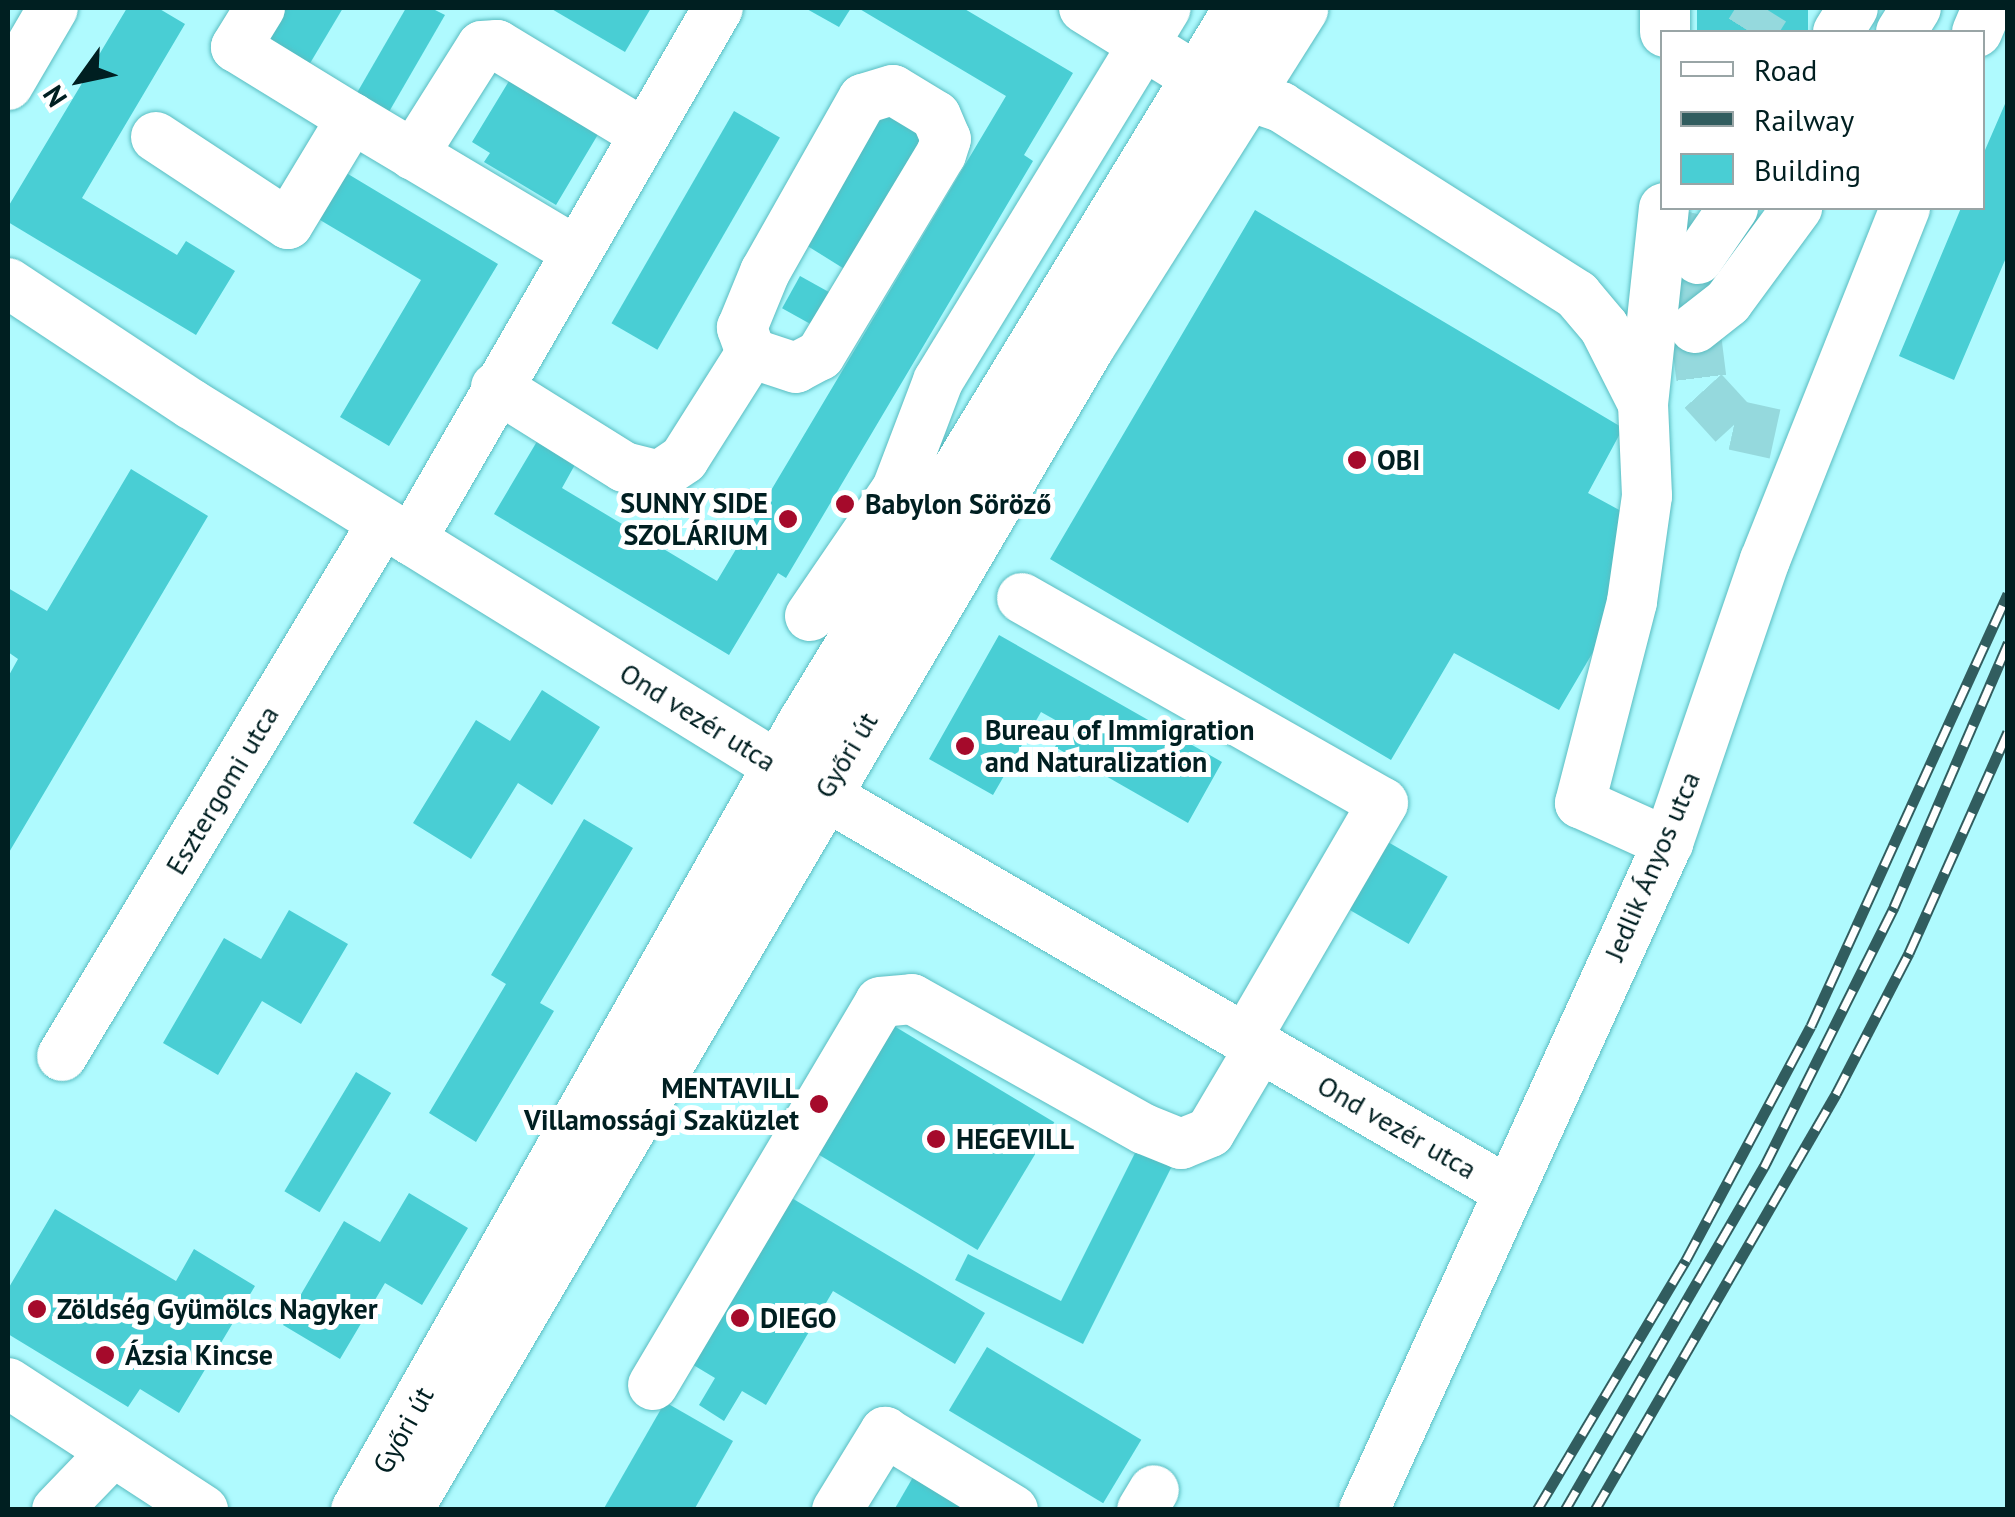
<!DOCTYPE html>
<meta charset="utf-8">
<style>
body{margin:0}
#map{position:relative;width:2015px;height:1517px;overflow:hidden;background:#affafe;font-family:"PT Sans",sans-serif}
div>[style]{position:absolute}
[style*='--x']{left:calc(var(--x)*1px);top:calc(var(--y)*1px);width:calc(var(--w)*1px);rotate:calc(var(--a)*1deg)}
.building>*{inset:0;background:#49ced4;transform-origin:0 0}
.minor-tunnel>*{height:50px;margin-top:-25px;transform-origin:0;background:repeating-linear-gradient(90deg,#95d9dd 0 50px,transparent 0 75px)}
.roads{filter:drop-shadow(0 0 2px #59bcc1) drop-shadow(0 0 2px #59bcc1)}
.minor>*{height:50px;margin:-25px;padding:0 25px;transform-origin:25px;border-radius:25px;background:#fff}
.major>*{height:55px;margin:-27.5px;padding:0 27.5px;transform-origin:27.5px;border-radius:27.5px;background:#fff}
.rail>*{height:11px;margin-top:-5.5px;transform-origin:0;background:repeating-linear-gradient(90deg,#fff 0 22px,#315d5f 0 44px);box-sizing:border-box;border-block:2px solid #315d5f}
.dots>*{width:28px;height:28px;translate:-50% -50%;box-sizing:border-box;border:5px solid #fff;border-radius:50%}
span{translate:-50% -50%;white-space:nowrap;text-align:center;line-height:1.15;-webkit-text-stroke:10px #fff;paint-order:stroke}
.poi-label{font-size:28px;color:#001f21;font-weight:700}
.left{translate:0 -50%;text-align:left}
.right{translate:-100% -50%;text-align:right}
.street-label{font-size:28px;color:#001f21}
.frame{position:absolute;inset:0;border:10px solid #001f21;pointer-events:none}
.legend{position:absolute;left:1660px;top:30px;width:325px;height:180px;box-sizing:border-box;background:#fff;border:2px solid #99a5a6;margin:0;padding:12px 18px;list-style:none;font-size:30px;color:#001f21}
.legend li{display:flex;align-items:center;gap:20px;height:50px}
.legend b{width:50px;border:2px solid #99a5a6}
.north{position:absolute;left:30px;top:30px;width:100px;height:100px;-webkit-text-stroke:8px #fff;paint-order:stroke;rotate:237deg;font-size:28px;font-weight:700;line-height:40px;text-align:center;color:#001f21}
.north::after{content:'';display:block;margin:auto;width:35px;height:45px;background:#001f21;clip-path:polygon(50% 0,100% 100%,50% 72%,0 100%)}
</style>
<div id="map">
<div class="building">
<i style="clip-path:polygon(127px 8px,158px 8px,185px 24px,82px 198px,177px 255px,186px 241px,235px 271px,196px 335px,8px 222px,8px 207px)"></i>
<i style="clip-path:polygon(276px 8px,343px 8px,306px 70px,256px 41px)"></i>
<i style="clip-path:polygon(406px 8px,431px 8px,445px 15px,386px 117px,354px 98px)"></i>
<i style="clip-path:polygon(550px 8px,651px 8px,625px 52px)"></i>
<i style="clip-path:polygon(805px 8px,851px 8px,839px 27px)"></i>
<i style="clip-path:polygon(858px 8px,963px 8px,1073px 73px,1024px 155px,1033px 161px,786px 578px,778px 573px,729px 655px,494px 514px,539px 438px,577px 461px,562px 488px,717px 581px,1006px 96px)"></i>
<i style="left:1697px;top:8px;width:111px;height:24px"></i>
<i style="clip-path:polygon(509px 81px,603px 126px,556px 205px,484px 162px,490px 153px,472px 142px)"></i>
<i style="clip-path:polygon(2008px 97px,2008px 253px,1954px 380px,1899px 356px,1961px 208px,1982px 208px,1982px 157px)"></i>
<i style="left:875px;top:103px;width:62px;height:157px;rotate:32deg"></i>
<i style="left:734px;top:111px;width:53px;height:245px;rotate:30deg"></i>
<i style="clip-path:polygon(343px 171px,498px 264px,389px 446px,340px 417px,421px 280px,315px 217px)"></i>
<i style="clip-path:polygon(1255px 210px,1623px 428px,1588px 493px,1634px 518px,1606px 630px,1559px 710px,1454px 653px,1391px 760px,1050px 559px)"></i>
<i style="left:800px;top:276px;width:35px;height:37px;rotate:29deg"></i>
<i style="clip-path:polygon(131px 469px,208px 516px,8px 854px,8px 677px,18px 659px,8px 652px,8px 588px,47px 611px)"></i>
<i style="clip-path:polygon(999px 635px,1222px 762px,1188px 823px,1055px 747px,1066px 726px,1041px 712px,993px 795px,929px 759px)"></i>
<i style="clip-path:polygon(542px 690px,600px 727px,552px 805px,518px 783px,471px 859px,413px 823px,476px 720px,510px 741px)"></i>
<i style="clip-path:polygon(584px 819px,633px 848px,540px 1003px,554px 1011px,476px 1142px,429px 1113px,506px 984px,491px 975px)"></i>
<i style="left:1381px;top:838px;width:77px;height:78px;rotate:30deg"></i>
<i style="clip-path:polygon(289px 910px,348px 944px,301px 1024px,262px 1001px,218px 1075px,163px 1043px,224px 938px,261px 959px)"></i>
<i style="left:894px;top:1026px;width:187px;height:149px;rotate:31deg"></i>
<i style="left:356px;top:1072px;width:41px;height:139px;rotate:31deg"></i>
<i style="clip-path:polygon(1139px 1145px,1174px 1162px,1083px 1344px,955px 1280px,968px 1254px,1061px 1301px)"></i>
<i style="clip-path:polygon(409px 1193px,468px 1228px,422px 1305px,385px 1283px,340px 1359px,283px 1325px,344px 1221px,380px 1242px)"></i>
<i style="clip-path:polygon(790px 1197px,985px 1313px,955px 1364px,833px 1291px,766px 1405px,742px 1391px,724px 1421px,699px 1405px,715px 1378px,675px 1354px)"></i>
<i style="clip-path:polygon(55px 1209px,176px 1281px,194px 1249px,255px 1286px,179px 1413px,140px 1389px,128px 1407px,8px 1334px,8px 1289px)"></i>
<i style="left:987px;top:1347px;width:180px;height:74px;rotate:31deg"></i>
<i style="clip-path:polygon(665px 1402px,733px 1441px,694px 1510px,603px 1510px)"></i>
<i style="clip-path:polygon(916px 1472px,979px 1510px,894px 1510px)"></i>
</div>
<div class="minor-tunnel">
<i style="--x:1750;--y:32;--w:28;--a:-58"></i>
<i style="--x:1709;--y:217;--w:43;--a:104.7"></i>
<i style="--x:1698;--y:259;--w:69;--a:92.5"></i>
<i style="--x:1695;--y:328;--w:64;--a:82.8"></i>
<i style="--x:1703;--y:391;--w:46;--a:47.6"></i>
<i style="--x:1734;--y:425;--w:42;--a:12.4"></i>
</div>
<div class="roads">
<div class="minor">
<i style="--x:260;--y:8;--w:46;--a:121.6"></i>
<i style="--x:236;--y:47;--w:136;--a:31.5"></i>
<i style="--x:1084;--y:8;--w:135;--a:31.7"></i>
<i style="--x:1199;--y:79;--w:87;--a:18.9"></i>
<i style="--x:1281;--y:107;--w:351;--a:32.4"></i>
<i style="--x:1577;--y:295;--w:42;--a:49.8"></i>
<i style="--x:1604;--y:327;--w:86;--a:63.1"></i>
<i style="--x:1643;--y:404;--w:92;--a:87.5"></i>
<i style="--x:1647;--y:496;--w:107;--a:98.1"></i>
<i style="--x:1632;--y:602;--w:208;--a:104.5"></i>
<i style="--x:1580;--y:803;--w:97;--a:24.4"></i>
<i style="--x:1665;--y:8;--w:24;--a:90"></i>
<i style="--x:1838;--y:32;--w:28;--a:-58"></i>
<i style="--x:1901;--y:32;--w:28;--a:-58"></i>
<i style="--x:1977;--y:32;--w:26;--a:-67"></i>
<i style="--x:8;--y:85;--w:89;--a:-59.7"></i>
<i style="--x:893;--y:90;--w:50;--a:31.2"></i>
<i style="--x:936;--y:116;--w:25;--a:67"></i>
<i style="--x:946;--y:139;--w:16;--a:108"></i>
<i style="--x:941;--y:154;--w:235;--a:121"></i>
<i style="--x:820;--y:355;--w:27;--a:152"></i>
<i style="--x:796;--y:368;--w:47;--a:-161.6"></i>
<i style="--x:751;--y:353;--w:27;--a:-110"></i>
<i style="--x:742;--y:328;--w:61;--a:-67.7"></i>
<i style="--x:765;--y:272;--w:199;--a:-60.5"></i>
<i style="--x:863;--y:99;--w:31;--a:-17"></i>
<i style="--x:156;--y:137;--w:158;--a:33.4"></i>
<i style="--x:288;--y:224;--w:124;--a:-58.9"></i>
<i style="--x:352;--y:118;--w:257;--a:30.8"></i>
<i style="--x:413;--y:155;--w:129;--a:-57.7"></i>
<i style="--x:482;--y:46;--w:15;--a:-4"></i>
<i style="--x:497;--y:45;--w:170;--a:31.1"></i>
<i style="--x:1698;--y:259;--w:62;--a:-55.5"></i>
<i style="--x:8;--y:283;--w:219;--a:33.5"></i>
<i style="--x:191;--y:404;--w:743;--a:31.68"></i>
<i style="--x:823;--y:794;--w:789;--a:30.1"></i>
<i style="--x:1695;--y:328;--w:42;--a:-38.2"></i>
<i style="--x:1728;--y:302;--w:117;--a:-53.7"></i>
<i style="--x:496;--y:387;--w:151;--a:32"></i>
<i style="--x:624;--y:467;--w:36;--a:14"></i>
<i style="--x:659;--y:476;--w:30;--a:-34"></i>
<i style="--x:684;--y:459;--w:125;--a:-57.7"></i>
<i style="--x:1643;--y:404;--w:197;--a:-83.9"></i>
<i style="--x:411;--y:540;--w:614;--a:-60.01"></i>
<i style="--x:1022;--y:598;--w:415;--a:29.6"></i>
<i style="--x:1383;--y:803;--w:274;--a:120.2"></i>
<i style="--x:810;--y:616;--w:154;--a:-55.6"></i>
<i style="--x:897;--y:489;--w:116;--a:-69.2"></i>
<i style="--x:938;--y:381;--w:437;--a:-58.6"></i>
<i style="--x:62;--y:1056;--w:621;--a:-58.97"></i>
<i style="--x:8;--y:1383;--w:233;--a:33.1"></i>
<i style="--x:653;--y:1385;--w:445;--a:-59.3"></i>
<i style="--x:880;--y:1002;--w:32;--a:-5"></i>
<i style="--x:912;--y:999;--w:266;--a:29.3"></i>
<i style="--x:1144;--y:1129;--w:40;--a:22"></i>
<i style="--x:1181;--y:1144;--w:31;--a:-22"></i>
<i style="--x:1210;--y:1132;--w:96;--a:-59.4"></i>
<i style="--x:57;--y:1510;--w:81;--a:-46"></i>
<i style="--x:837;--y:1510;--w:92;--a:-58.4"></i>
<i style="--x:885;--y:1432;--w:150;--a:31.4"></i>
<i style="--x:1142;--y:1510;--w:23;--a:-59"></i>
<i style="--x:1364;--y:1510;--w:733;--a:-65.5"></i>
<i style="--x:1668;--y:843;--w:299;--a:-71.1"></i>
<i style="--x:1765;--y:560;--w:379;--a:-68.3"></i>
</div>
<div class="major">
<i style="--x:358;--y:1510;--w:904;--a:-60.43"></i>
<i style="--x:804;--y:724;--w:839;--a:-58.6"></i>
<i style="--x:404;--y:1510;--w:1348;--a:-59.61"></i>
<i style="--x:1086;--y:347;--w:401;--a:-57.7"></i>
</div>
</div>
<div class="rail">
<i style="--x:1537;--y:1510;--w:291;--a:-59.2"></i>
<i style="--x:1686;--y:1260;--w:265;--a:-61.9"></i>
<i style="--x:1811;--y:1026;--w:475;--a:-65.5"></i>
<i style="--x:1565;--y:1510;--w:397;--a:-59.9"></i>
<i style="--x:1764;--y:1167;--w:291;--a:-63.4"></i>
<i style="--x:1894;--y:907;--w:288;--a:-66.6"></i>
<i style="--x:1595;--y:1510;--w:481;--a:-59.9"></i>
<i style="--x:1836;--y:1094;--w:159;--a:-62.6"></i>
<i style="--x:1909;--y:953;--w:242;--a:-65.9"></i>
</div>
<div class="dots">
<i style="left:1357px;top:460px;background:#a50a2b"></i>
<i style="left:845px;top:504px;background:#a50a2b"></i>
<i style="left:788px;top:519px;background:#a50a2b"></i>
<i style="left:965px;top:746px;background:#a50a2b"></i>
<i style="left:819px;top:1104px;background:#a50a2b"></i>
<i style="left:936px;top:1139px;background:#a50a2b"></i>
<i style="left:37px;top:1309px;background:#a50a2b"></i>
<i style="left:740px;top:1318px;background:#a50a2b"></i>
<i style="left:105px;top:1355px;background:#a50a2b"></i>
</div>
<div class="poi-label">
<span class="left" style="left:1377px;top:460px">OBI</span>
<span class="right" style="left:768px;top:519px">SUNNY SIDE<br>SZOLÁRIUM</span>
<span class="left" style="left:865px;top:504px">Babylon Söröző</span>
<span class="left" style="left:985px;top:746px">Bureau of Immigration<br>and Naturalization</span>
<span class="right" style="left:799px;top:1104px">MENTAVILL<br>Villamossági Szaküzlet</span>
<span class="left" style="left:956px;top:1139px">HEGEVILL</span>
<span class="left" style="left:57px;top:1309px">Zöldség Gyümölcs Nagyker</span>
<span class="left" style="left:760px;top:1318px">DIEGO</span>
<span class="left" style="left:125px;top:1355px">Ázsia Kincse</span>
</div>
<div class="street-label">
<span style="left:698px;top:717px;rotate:32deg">Ond vezér utca</span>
<span style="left:846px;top:755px;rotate:-59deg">Győri út</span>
<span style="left:222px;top:790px;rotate:-59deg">Esztergomi utca</span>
<span style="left:1652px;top:866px;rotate:-67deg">Jedlik Ányos utca</span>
<span style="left:1397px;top:1127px;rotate:30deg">Ond vezér utca</span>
<span style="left:403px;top:1430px;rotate:-61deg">Győri út</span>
</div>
<div class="frame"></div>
<ul class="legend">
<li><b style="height:12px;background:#fff"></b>Road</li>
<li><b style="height:12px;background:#315d5f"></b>Railway</li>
<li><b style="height:28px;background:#49ced4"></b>Building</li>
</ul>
<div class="north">N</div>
</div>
